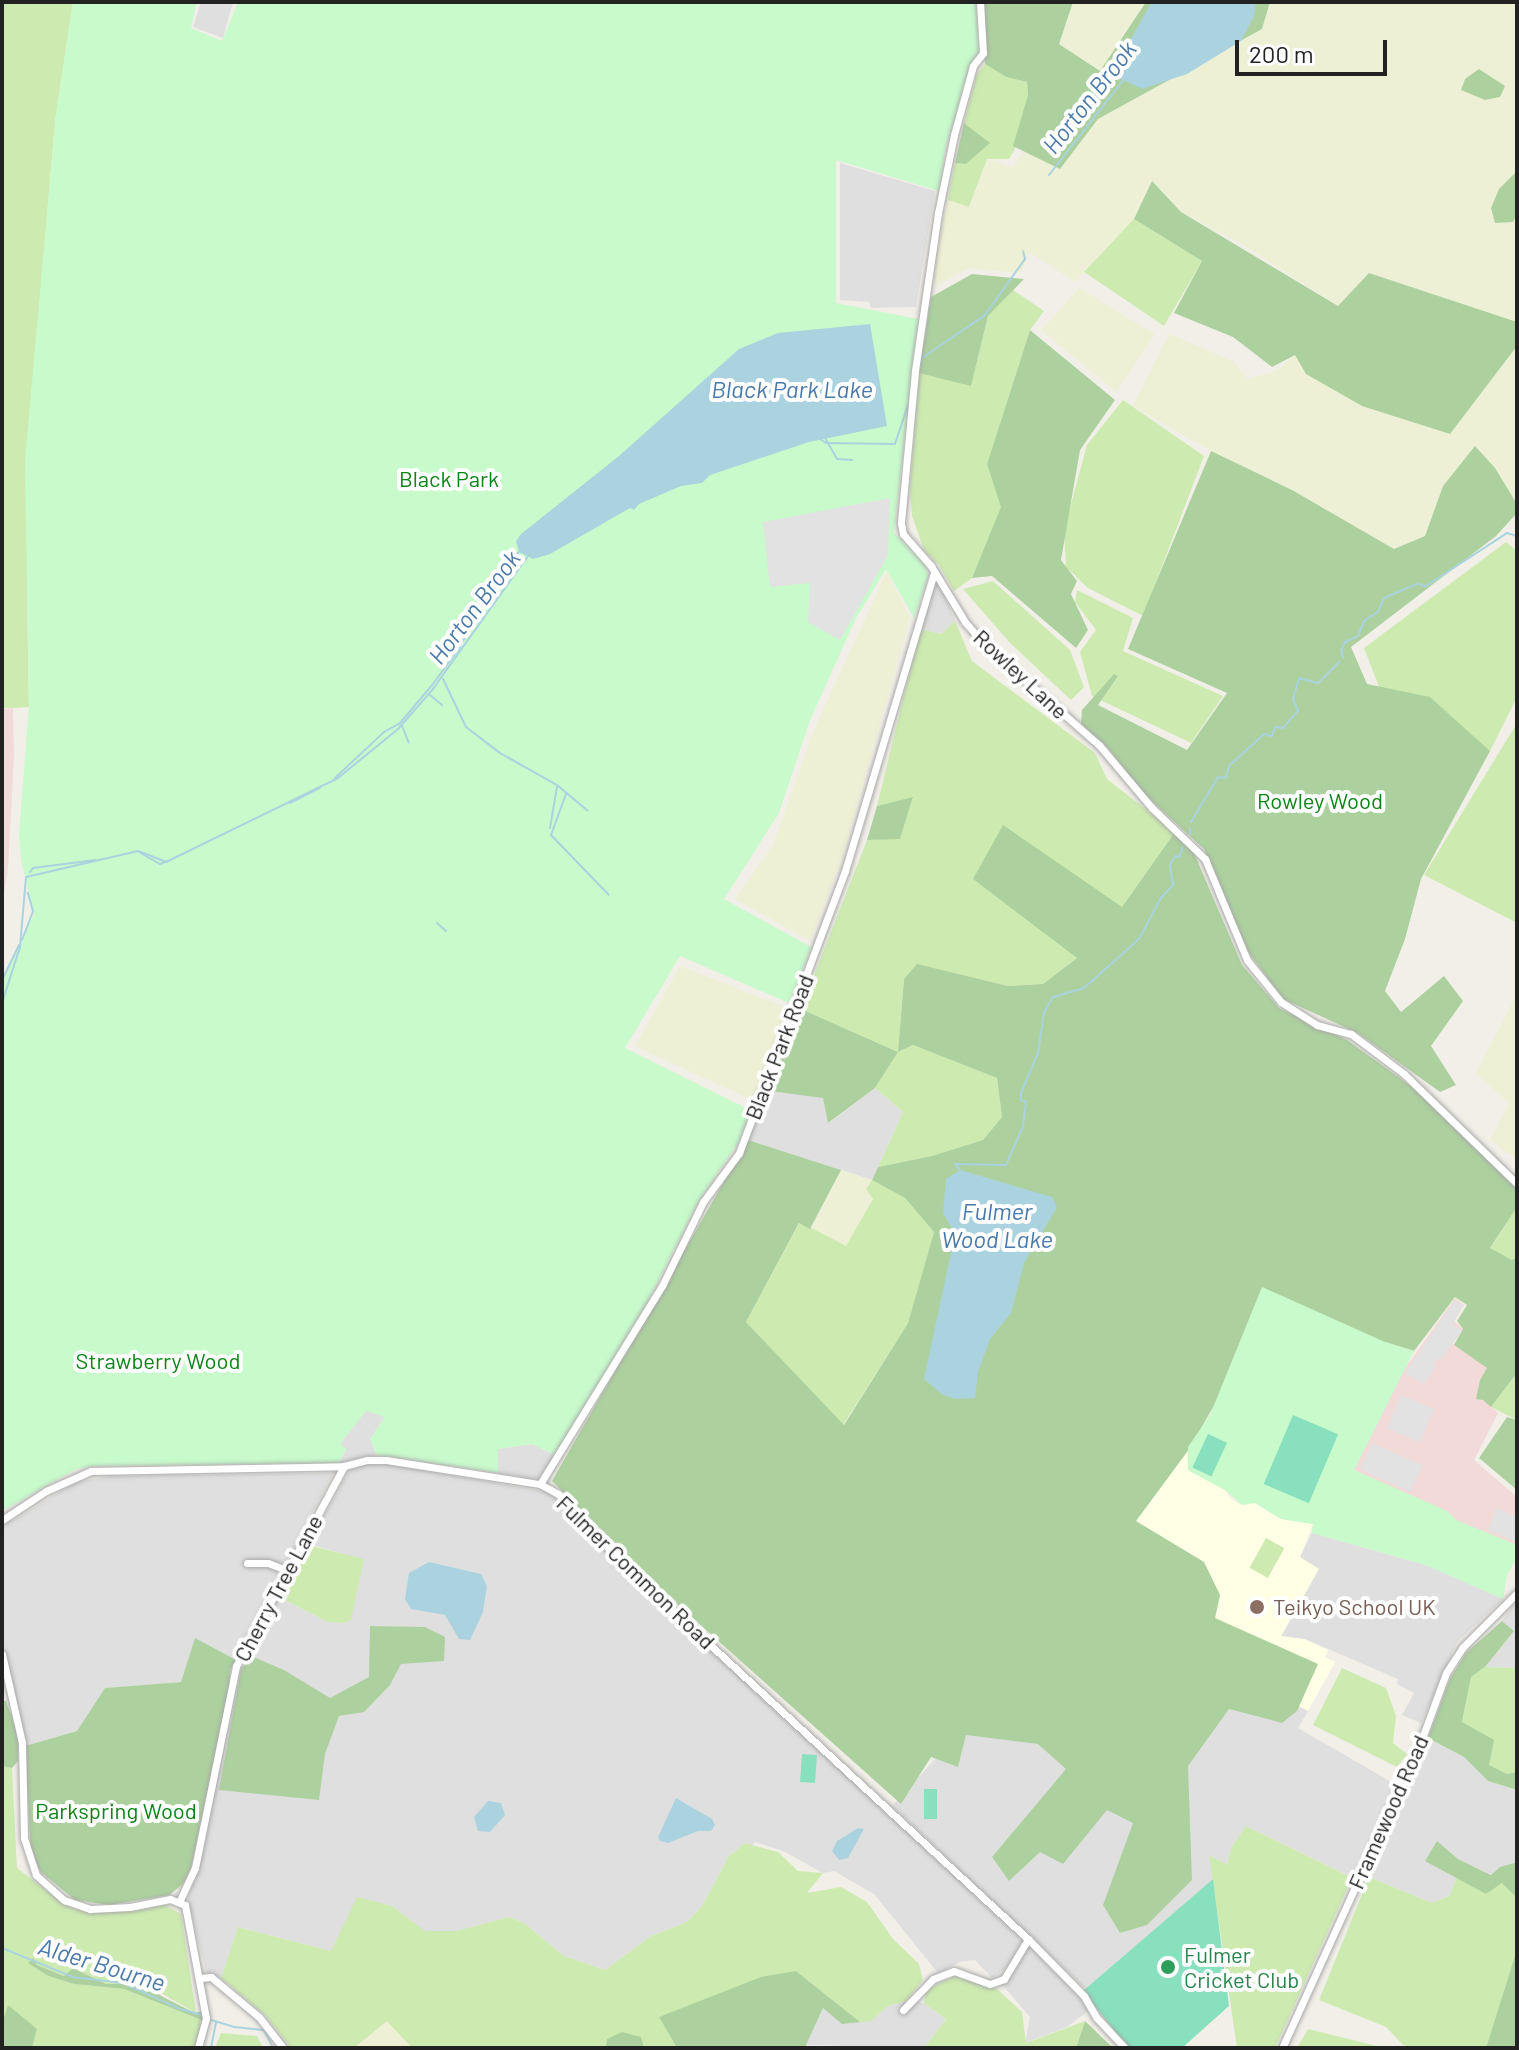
<!DOCTYPE html>
<style>
body{margin:0}
#map{position:relative;width:1519px;height:2050px;overflow:hidden;background:#f2efe9;font-family:Barlow,sans-serif}
div>[style]{position:absolute}
[style*='--x']{left:calc(var(--x)*1px);top:calc(var(--y)*1px);width:calc(var(--w)*1px);rotate:calc(var(--a)*1deg)}
.residential>*{inset:0;background:#e0dfdf}
.commercial>*{inset:0;background:#f2dad9}
.education>*{inset:0;background:#ffffe5}
.farmland>*{inset:0;background:#eef0d5}
.grass>*{inset:0;background:#cdebb0;transform-origin:0 0}
.forest>*{inset:0;background:#add19e}
.park>*{inset:0;background:#c8facc}
.pitch>*{inset:0;background:#88e0be;transform-origin:0 0}
.parking>*{inset:0;background:#e2e2e2;transform-origin:0 0}
.water>*{inset:0;background:#aad3df}
.stream>*{height:2px;margin:-1px;padding:0 1px;transform-origin:1px;border-radius:1px;background:#aad3df}
.roads{filter:drop-shadow(0 0 2px #a9a9a9) drop-shadow(0 0 2px #a9a9a9)}
.minor>*{height:7px;margin:-3.5px;padding:0 3.5px;transform-origin:3.5px;border-radius:3.5px;background:#fff}
.dots>*{width:22px;height:22px;translate:-50% -50%;box-sizing:border-box;border:4px solid #fff;border-radius:50%}
span{translate:-50% -50%;white-space:nowrap;text-align:center;line-height:1.15;-webkit-text-stroke:8px #fff;paint-order:stroke}
.park-label{font-size:22px;color:#0c8416}
.street-label{font-size:22px;color:#222}
.education-label{font-size:22px;color:#785e54}
.left{translate:0 -50%;text-align:left}
.leisure-label{font-size:22px;color:#27864d}
.water-label{font-size:24px;color:#4a7aab;font-style:italic}
.frame{position:absolute;inset:0;border:4px solid #222;pointer-events:none}
.scale{position:absolute;left:1235px;top:40px;width:152px;height:36px;box-sizing:border-box;border:4px solid #222;border-top:0;padding-left:10px;font-size:24px;line-height:28px;white-space:nowrap;color:#222;-webkit-text-stroke:6px #fff;paint-order:stroke}
</style>
<div id="map">
<div class="residential">
<i style="clip-path:polygon(201px 2px,233px 2px,223px 38px,193px 27px)"></i>
<i style="clip-path:polygon(840px 163px,935px 191px,916px 307px,871px 308px,869px 302px,840px 300px)"></i>
<i style="clip-path:polygon(933px 582px,940px 584px,955px 621px,941px 634px,920px 629px)"></i>
<i style="clip-path:polygon(875px 1088px,903px 1112px,872px 1180px,748px 1140px,770px 1091px,823px 1097px,829px 1123px)"></i>
<i style="clip-path:polygon(366px 1409px,385px 1417px,370px 1439px,377px 1455px,339px 1463px,346px 1450px,340px 1444px)"></i>
<i style="clip-path:polygon(532px 1444px,555px 1455px,538px 1479px,498px 1473px,498px 1449px)"></i>
<i style="clip-path:polygon(388px 1464px,552px 1493px,609px 1555px,1023px 1940px,1008px 1967px,992px 1978px,975px 1960px,960px 1962px,938px 1973px,874px 1894px,834px 1871px,823px 1873px,783px 1851px,755px 1842px,752px 1846px,745px 1843px,729px 1856px,702px 1906px,687px 1922px,651px 1936px,605px 1970px,564px 1956px,524px 1923px,509px 1917px,456px 1931px,424px 1931px,392px 1906px,331px 1951px,238px 1927px,221px 1978px,206px 1972px,188px 1900px,211px 1807px,237px 1676px,277px 1596px,328px 1622px,364px 1560px,309px 1544px,349px 1471px,358px 1465px)"></i>
<i style="clip-path:polygon(333px 1473px,236px 1660px,181px 1682px,106px 1688px,77px 1731px,25px 1746px,2px 1647px,2px 1527px,76px 1482px,112px 1476px)"></i>
<i style="clip-path:polygon(1312px 1533px,1426px 1565px,1503px 1599px,1457px 1642px,1421px 1723px,1402px 1715px,1414px 1693px,1397px 1684px,1398px 1679px,1305px 1639px,1281px 1637px,1318px 1570px,1300px 1557px)"></i>
<i style="clip-path:polygon(1517px 1600px,1517px 1668px,1485px 1667px,1514px 1631px,1502px 1621px)"></i>
<i style="clip-path:polygon(1207px 1658px,1308px 1711px,1298px 1728px,1395px 1784px,1352px 1878px,1246px 1826px,1231px 1848px,1227px 1866px,1210px 1856px,1213px 1879px,1086px 1989px,892px 1806px,993px 1696px)"></i>
<i style="clip-path:polygon(1428px 1738px,1464px 1757px,1488px 1781px,1517px 1790px,1517px 1862px,1500px 1867px,1492px 1875px,1458px 1859px,1437px 1841px,1426px 1861px,1457px 1877px,1449px 1896px,1432px 1903px,1369px 1877px)"></i>
<i style="clip-path:polygon(1028px 1945px,1076px 1990px,1088px 2011px,1067px 2027px,1025px 2043px,1030px 2017px,1000px 1982px)"></i>
<i style="clip-path:polygon(906px 2001px,924px 2003px,946px 2019px,924px 2048px,805px 2045px,823px 2008px,871px 2021px,888px 2006px)"></i>
</div>
<div class="commercial">
<i style="clip-path:polygon(13px 708px,14px 756px,8px 868px,2px 907px,2px 709px)"></i>
<i style="clip-path:polygon(1455px 1298px,1464px 1305px,1454px 1321px,1463px 1329px,1453px 1344px,1488px 1368px,1480px 1380px,1477px 1399px,1483px 1399px,1498px 1413px,1474px 1460px,1517px 1497px,1517px 1545px,1455px 1520px,1354px 1470px,1396px 1381px)"></i>
</div>
<div class="education">
<i style="clip-path:polygon(1190px 1448px,1188px 1470px,1225px 1490px,1231px 1499px,1242px 1505px,1255px 1503px,1281px 1519px,1313px 1524px,1300px 1557px,1319px 1569px,1281px 1636px,1304px 1639px,1328px 1650px,1325px 1657px,1335px 1662px,1308px 1711px,1207px 1658px,1220px 1595px,1204px 1562px,1135px 1522px)"></i>
</div>
<div class="farmland">
<i style="clip-path:polygon(1073px 2px,1146px 2px,1100px 71px,1059px 44px)"></i>
<i style="clip-path:polygon(1270px 2px,1517px 2px,1517px 322px,1369px 273px,1338px 306px,1240px 243px,1181px 212px,1152px 181px,1134px 219px,1075px 282px,1029px 252px,1021px 273px,968px 268px,933px 288px,937px 245px,948px 200px,970px 207px,987px 159px,1013px 168px,1024px 151px,1060px 169px,1098px 119px,1262px 29px)"></i>
<i style="clip-path:polygon(1079px 288px,1155px 334px,1116px 392px,1041px 330px)"></i>
<i style="clip-path:polygon(1169px 334px,1233px 361px,1248px 379px,1278px 370px,1295px 355px,1449px 434px,1517px 346px,1517px 504px,1495px 468px,1443px 486px,1425px 536px,1394px 549px,1292px 490px,1211px 451px,1133px 406px)"></i>
<i style="clip-path:polygon(887px 571px,910px 618px,842px 858px,810px 941px,735px 899px,773px 845px,812px 734px)"></i>
<i style="clip-path:polygon(680px 966px,787px 1008px,754px 1101px,635px 1046px)"></i>
<i style="clip-path:polygon(1517px 993px,1517px 1155px,1515px 1158px,1490px 1140px,1509px 1104px,1476px 1073px)"></i>
<i style="clip-path:polygon(841px 1170px,872px 1180px,866px 1189px,873px 1199px,846px 1247px,811px 1229px)"></i>
<i style="clip-path:polygon(387px 2020px,412px 2048px,354px 2048px)"></i>
</div>
<div class="grass">
<i style="clip-path:polygon(2px 2px,73px 2px,55px 122px,30px 416px,27px 594px,29px 707px,13px 708px,2px 708px)"></i>
<i style="clip-path:polygon(985px 64px,1006px 77px,1027px 82px,1028px 95px,1016px 147px,1009px 159px,987px 159px,969px 207px,948px 200px,955px 163px,966px 164px,989px 143px,964px 123px,977px 74px)"></i>
<i style="clip-path:polygon(1134px 219px,1202px 261px,1164px 326px,1084px 272px)"></i>
<i style="clip-path:polygon(1013px 290px,1044px 311px,1030px 330px,987px 464px,1002px 507px,972px 578px,954px 591px,939px 565px,924px 550px,912px 516px,910px 491px,919px 373px,971px 385px,988px 316px)"></i>
<i style="clip-path:polygon(1123px 400px,1204px 456px,1143px 616px,1088px 588px,1066px 567px,1064px 530px,1087px 445px)"></i>
<i style="clip-path:polygon(1506px 542px,1517px 551px,1517px 697px,1490px 751px,1425px 701px,1381px 692px,1364px 648px)"></i>
<i style="clip-path:polygon(993px 581px,1070px 650px,1084px 687px,1071px 700px,1010px 643px,963px 589px)"></i>
<i style="clip-path:polygon(1077px 590px,1133px 618px,1123px 651px,1223px 696px,1191px 743px,1092px 696px,1080px 652px,1096px 630px,1075px 602px)"></i>
<i style="clip-path:polygon(955px 621px,972px 661px,1095px 753px,1107px 779px,1175px 832px,1122px 907px,973px 879px,1078px 957px,1043px 984px,1008px 986px,918px 965px,904px 979px,898px 1052px,913px 1045px,997px 1078px,1002px 1117px,983px 1140px,932px 1156px,878px 1167px,903px 1112px,875px 1088px,898px 1052px,801px 1009px,867px 840px,900px 838px,913px 798px,877px 806px,920px 629px,941px 634px)"></i>
<i style="clip-path:polygon(1517px 723px,1517px 923px,1424px 875px)"></i>
<i style="clip-path:polygon(872px 1180px,905px 1198px,934px 1232px,908px 1323px,843px 1425px,746px 1322px,800px 1222px,846px 1246px,873px 1199px,866px 1189px)"></i>
<i style="clip-path:polygon(1517px 1207px,1517px 1257px,1513px 1260px,1490px 1249px)"></i>
<i style="clip-path:polygon(1517px 1373px,1517px 1420px,1491px 1407px)"></i>
<i style="left:1266px;top:1538px;width:21px;height:34px;rotate:29deg"></i>
<i style="clip-path:polygon(304px 1544px,364px 1559px,351px 1620px,344px 1623px,328px 1622px,277px 1596px)"></i>
<i style="clip-path:polygon(1485px 1667px,1517px 1668px,1517px 1772px,1507px 1774px,1489px 1766px,1462px 1723px,1471px 1677px)"></i>
<i style="clip-path:polygon(1342px 1668px,1386px 1688px,1396px 1716px,1393px 1743px,1407px 1754px,1397px 1767px,1313px 1725px)"></i>
<i style="clip-path:polygon(2px 1766px,12px 1768px,17px 1868px,65px 1905px,85px 1912px,124px 1911px,163px 1904px,181px 1914px,196px 2013px,143px 1983px,106px 1984px,73px 1968px,64px 1976px,37px 1965px,33px 1958px,29px 1963px,48px 1976px,74px 1984px,124px 1989px,204px 2021px,194px 2048px,32px 2048px,37px 2029px,2px 2026px)"></i>
<i style="clip-path:polygon(1246px 1826px,1352px 1878px,1275px 2048px,1237px 2048px,1209px 1855px,1227px 1865px,1231px 1848px)"></i>
<i style="clip-path:polygon(745px 1843px,778px 1852px,798px 1871px,823px 1873px,807px 1893px,841px 1887px,867px 1902px,893px 1939px,919px 1964px,923px 1980px,906px 2001px,888px 2006px,871px 2021px,860px 2022px,796px 1971px,659px 2017px,677px 2048px,412px 2048px,387px 2021px,354px 2048px,291px 2048px,265px 2015px,221px 1978px,238px 1927px,331px 1951px,357px 1897px,392px 1906px,425px 1931px,456px 1931px,509px 1917px,524px 1923px,564px 1956px,605px 1970px,651px 1936px,687px 1922px,702px 1906px,729px 1856px)"></i>
<i style="clip-path:polygon(1369px 1877px,1432px 1903px,1449px 1896px,1457px 1877px,1486px 1894px,1502px 1882px,1517px 1898px,1517px 1949px,1486px 2048px,1413px 2048px,1403px 2045px,1386px 2027px,1319px 2000px)"></i>
<i style="clip-path:polygon(955px 1976px,997px 1989px,1022px 2012px,1026px 2043px,1085px 2021px,1076px 2048px,924px 2048px,946px 2019px,924px 2003px,926px 1990px)"></i>
<i style="clip-path:polygon(1308px 2029px,1377px 2046px,1378px 2048px,1297px 2048px)"></i>
<i style="clip-path:polygon(221px 2033px,257px 2036px,263px 2048px,215px 2048px)"></i>
</div>
<div class="forest">
<i style="clip-path:polygon(984px 2px,1073px 2px,1059px 44px,1100px 71px,1146px 2px,1270px 2px,1262px 29px,1098px 119px,1060px 169px,1013px 146px,1028px 95px,1027px 82px,1006px 77px,985px 64px)"></i>
<i style="clip-path:polygon(1479px 69px,1505px 86px,1500px 97px,1485px 100px,1461px 90px,1465px 79px)"></i>
<i style="clip-path:polygon(964px 123px,990px 143px,966px 164px,955px 163px)"></i>
<i style="clip-path:polygon(1516px 172px,1517px 214px,1513px 222px,1495px 223px,1491px 208px,1499px 189px)"></i>
<i style="clip-path:polygon(1152px 181px,1181px 212px,1338px 306px,1369px 273px,1517px 322px,1517px 346px,1450px 434px,1362px 406px,1306px 374px,1295px 355px,1272px 367px,1233px 337px,1174px 313px,1202px 261px,1134px 219px)"></i>
<i style="clip-path:polygon(972px 274px,1024px 279px,988px 316px,971px 386px,919px 373px,931px 297px)"></i>
<i style="clip-path:polygon(1030px 330px,1115px 400px,1080px 450px,1061px 560px,1077px 581px,1071px 594px,1088px 630px,1076px 648px,992px 576px,972px 578px,1001px 507px,987px 464px)"></i>
<i style="clip-path:polygon(1475px 446px,1495px 468px,1517px 504px,1517px 513px,1496px 536px,1351px 647px,1367px 684px,1430px 697px,1490px 751px,1421px 879px,1405px 939px,1385px 991px,1401px 1012px,1444px 976px,1463px 1001px,1431px 1046px,1456px 1085px,1440px 1092px,1358px 1033px,1283px 999px,1244px 946px,1204px 849px,1143px 793px,1108px 748px,1081px 724px,1082px 710px,1114px 674px,1118px 676px,1098px 705px,1187px 750px,1227px 693px,1128px 649px,1211px 451px,1292px 490px,1394px 549px,1425px 536px,1443px 486px)"></i>
<i style="clip-path:polygon(913px 797px,900px 839px,867px 840px,877px 806px)"></i>
<i style="clip-path:polygon(1003px 825px,1122px 907px,1175px 832px,1191px 846px,1242px 965px,1279px 1008px,1347px 1040px,1430px 1100px,1517px 1185px,1517px 1207px,1490px 1248px,1512px 1260px,1517px 1257px,1517px 1373px,1491px 1407px,1483px 1400px,1476px 1399px,1480px 1380px,1487px 1368px,1454px 1345px,1463px 1329px,1457px 1321px,1467px 1305px,1455px 1297px,1414px 1351px,1385px 1342px,1209px 1421px,1213px 1407px,1190px 1448px,1136px 1521px,1204px 1562px,1220px 1595px,1215px 1618px,1318px 1664px,1297px 1711px,1282px 1723px,1229px 1709px,1188px 1766px,1192px 1880px,1147px 1925px,1120px 1933px,1103px 1905px,1133px 1823px,1107px 1810px,1063px 1864px,1040px 1852px,1009px 1881px,992px 1857px,1066px 1769px,1038px 1744px,966px 1735px,958px 1767px,931px 1757px,901px 1804px,677px 1604px,552px 1481px,748px 1140px,841px 1170px,810px 1229px,799px 1223px,746px 1322px,844px 1425px,908px 1323px,934px 1232px,905px 1198px,872px 1180px,878px 1167px,932px 1156px,983px 1140px,1002px 1117px,997px 1078px,913px 1045px,898px 1052px,875px 1088px,828px 1123px,823px 1098px,770px 1091px,801px 1009px,898px 1052px,904px 979px,917px 964px,1008px 986px,1043px 984px,1077px 958px,973px 879px)"></i>
<i style="clip-path:polygon(1507px 1417px,1517px 1420px,1517px 1490px,1479px 1458px)"></i>
<i style="clip-path:polygon(1502px 1621px,1514px 1631px,1485px 1667px,1471px 1677px,1462px 1722px,1494px 1740px,1489px 1765px,1507px 1774px,1517px 1772px,1517px 1790px,1488px 1781px,1464px 1757px,1428px 1738px,1450px 1679px,1466px 1653px)"></i>
<i style="clip-path:polygon(370px 1626px,425px 1627px,445px 1637px,444px 1661px,401px 1664px,390px 1685px,364px 1712px,339px 1716px,325px 1754px,319px 1800px,219px 1790px,241px 1670px,251px 1656px,284px 1670px,330px 1698px,369px 1677px)"></i>
<i style="clip-path:polygon(195px 1638px,236px 1660px,230px 1670px,229px 1694px,191px 1868px,183px 1884px,169px 1895px,109px 1905px,75px 1900px,41px 1872px,31px 1856px,25px 1746px,77px 1731px,105px 1688px,181px 1682px)"></i>
<i style="clip-path:polygon(2px 1701px,6px 1701px,18px 1734px,18px 1761px,12px 1768px,2px 1766px)"></i>
<i style="clip-path:polygon(1437px 1841px,1458px 1859px,1491px 1875px,1500px 1867px,1517px 1862px,1517px 1898px,1502px 1883px,1486px 1894px,1425px 1861px)"></i>
<i style="clip-path:polygon(1517px 1949px,1517px 2048px,1486px 2048px)"></i>
<i style="clip-path:polygon(33px 1958px,37px 1965px,64px 1976px,73px 1968px,106px 1984px,143px 1983px,163px 1997px,195px 2013px,202px 2011px,204px 2021px,124px 1989px,74px 1984px,48px 1976px,28px 1963px)"></i>
<i style="clip-path:polygon(796px 1971px,860px 2022px,842px 2024px,823px 2008px,806px 2045px,809px 2048px,677px 2048px,659px 2017px,761px 1977px)"></i>
<i style="clip-path:polygon(8px 2005px,37px 2029px,32px 2048px,2px 2048px,2px 2024px)"></i>
<i style="clip-path:polygon(1085px 2021px,1113px 2048px,1076px 2048px)"></i>
<i style="clip-path:polygon(622px 2032px,641px 2037px,644px 2048px,606px 2048px,607px 2039px)"></i>
</div>
<div class="park">
<i style="clip-path:polygon(73px 2px,197px 2px,191px 28px,222px 41px,238px 2px,976px 2px,979px 52px,946px 145px,939px 191px,836px 160px,836px 303px,918px 319px,894px 533px,925px 564px,928px 577px,914px 618px,886px 569px,856px 618px,810px 720px,779px 813px,724px 899px,811px 947px,789px 1003px,680px 956px,625px 1048px,750px 1110px,740px 1140px,697px 1204px,647px 1303px,555px 1455px,532px 1444px,498px 1449px,498px 1473px,377px 1455px,370px 1439px,385px 1417px,366px 1411px,340px 1444px,346px 1449px,339px 1463px,94px 1466px,76px 1469px,2px 1511px,2px 982px,34px 914px,21px 860px,19px 833px,29px 706px,25px 460px,56px 114px)"></i>
<i style="clip-path:polygon(1262px 1287px,1385px 1342px,1414px 1351px,1354px 1470px,1447px 1511px,1456px 1520px,1517px 1545px,1517px 1558px,1507px 1575px,1503px 1599px,1426px 1565px,1312px 1533px,1313px 1524px,1281px 1519px,1255px 1503px,1242px 1505px,1225px 1490px,1188px 1470px,1188px 1447px,1210px 1415px)"></i>
</div>
<div class="pitch">
<i style="left:1293px;top:1415px;width:49px;height:75px;rotate:23deg"></i>
<i style="left:1208px;top:1434px;width:21px;height:37px;rotate:25deg"></i>
<i style="left:802px;top:1754px;width:15px;height:28px;rotate:4deg"></i>
<i style="left:924px;top:1789px;width:13px;height:30px"></i>
<i style="clip-path:polygon(1213px 1879px,1229px 2006px,1182px 2048px,1128px 2048px,1083px 1991px)"></i>
</div>
<div class="parking">
<i style="clip-path:polygon(890px 498px,888px 555px,840px 640px,808px 622px,810px 583px,770px 587px,763px 522px)"></i>
<i style="clip-path:polygon(1455px 1300px,1463px 1305px,1453px 1324px,1462px 1331px,1440px 1360px,1437px 1359px,1433px 1364px,1436px 1366px,1424px 1384px,1405px 1373px)"></i>
<i style="left:1401px;top:1395px;width:36px;height:36px;rotate:23deg"></i>
<i style="left:1372px;top:1443px;width:55px;height:29px;rotate:24deg"></i>
<i style="clip-path:polygon(1497px 1508px,1517px 1517px,1517px 1542px,1488px 1530px)"></i>
</div>
<div class="water">
<i style="clip-path:polygon(1152px 2px,1256px 2px,1254px 16px,1241px 41px,1187px 74px,1142px 89px,1119px 78px,1119px 59px)"></i>
<i style="clip-path:polygon(870px 324px,887px 426px,809px 442px,710px 475px,702px 483px,681px 486px,639px 504px,634px 510px,630px 508px,550px 554px,533px 559px,519px 552px,516px 541px,521px 534px,619px 456px,739px 349px,778px 333px)"></i>
<i style="clip-path:polygon(960px 1170px,1052px 1197px,1057px 1207px,1024px 1263px,1011px 1313px,990px 1339px,978px 1372px,975px 1398px,956px 1399px,943px 1395px,924px 1379px,955px 1234px,943px 1213px,946px 1179px)"></i>
<i style="clip-path:polygon(429px 1562px,481px 1574px,487px 1586px,483px 1612px,470px 1640px,459px 1639px,445px 1615px,411px 1609px,405px 1599px,409px 1573px)"></i>
<i style="clip-path:polygon(676px 1798px,712px 1819px,715px 1825px,711px 1831px,698px 1831px,668px 1843px,660px 1841px,658px 1837px)"></i>
<i style="clip-path:polygon(488px 1801px,501px 1803px,505px 1815px,490px 1832px,478px 1831px,474px 1817px)"></i>
<i style="clip-path:polygon(858px 1828px,864px 1829px,848px 1858px,839px 1860px,832px 1851px,837px 1841px)"></i>
</div>
<div class="stream">
<i style="--x:1049;--y:175;--w:123;--a:-51.9"></i>
<i style="--x:919;--y:368;--w:10;--a:-73"></i>
<i style="--x:922;--y:358;--w:76;--a:-34.3"></i>
<i style="--x:985;--y:315;--w:69;--a:-54.5"></i>
<i style="--x:1025;--y:259;--w:8;--a:-104"></i>
<i style="--x:825;--y:438;--w:24;--a:60"></i>
<i style="--x:837;--y:459;--w:15;--a:4"></i>
<i style="--x:820;--y:439;--w:7;--a:34"></i>
<i style="--x:826;--y:443;--w:69;--a:0.8"></i>
<i style="--x:895;--y:444;--w:41;--a:-71.6"></i>
<i style="--x:1343;--y:658;--w:8;--a:-104"></i>
<i style="--x:1341;--y:650;--w:9;--a:-63"></i>
<i style="--x:1345;--y:642;--w:14;--a:-25"></i>
<i style="--x:1358;--y:636;--w:16;--a:-68"></i>
<i style="--x:1364;--y:621;--w:17;--a:-33"></i>
<i style="--x:1378;--y:612;--w:15;--a:-67"></i>
<i style="--x:1384;--y:598;--w:36;--a:-23"></i>
<i style="--x:1417;--y:584;--w:9;--a:13"></i>
<i style="--x:1426;--y:586;--w:97;--a:-33.2"></i>
<i style="--x:1507;--y:533;--w:10;--a:17"></i>
<i style="--x:443;--y:679;--w:53;--a:64.4"></i>
<i style="--x:466;--y:727;--w:43;--a:37.4"></i>
<i style="--x:500;--y:753;--w:65;--a:29.3"></i>
<i style="--x:557;--y:785;--w:40;--a:40"></i>
<i style="--x:430;--y:695;--w:16;--a:40"></i>
<i style="--x:402;--y:726;--w:18;--a:68"></i>
<i style="--x:335;--y:778;--w:67;--a:-43.2"></i>
<i style="--x:384;--y:732;--w:18;--a:-29"></i>
<i style="--x:400;--y:723;--w:51;--a:-49.8"></i>
<i style="--x:433;--y:684;--w:42;--a:-53.7"></i>
<i style="--x:458;--y:650;--w:105;--a:-60.3"></i>
<i style="--x:510;--y:559;--w:11;--a:-38"></i>
<i style="--x:566;--y:794;--w:44;--a:110.1"></i>
<i style="--x:551;--y:835;--w:83;--a:46"></i>
<i style="--x:290;--y:803;--w:34;--a:-27"></i>
<i style="--x:1191;--y:822;--w:52;--a:-59"></i>
<i style="--x:1218;--y:777;--w:8;--a:7"></i>
<i style="--x:1226;--y:778;--w:12;--a:-76"></i>
<i style="--x:1229;--y:766;--w:47;--a:-42.4"></i>
<i style="--x:1264;--y:734;--w:8;--a:14"></i>
<i style="--x:1272;--y:736;--w:9;--a:-72"></i>
<i style="--x:1275;--y:727;--w:8;--a:7"></i>
<i style="--x:1283;--y:728;--w:23;--a:-49"></i>
<i style="--x:1298;--y:711;--w:13;--a:-113"></i>
<i style="--x:1293;--y:699;--w:22;--a:-74"></i>
<i style="--x:1299;--y:678;--w:20;--a:15"></i>
<i style="--x:1318;--y:683;--w:30;--a:-45"></i>
<i style="--x:550;--y:828;--w:42;--a:-80.3"></i>
<i style="--x:1190;--y:834;--w:5;--a:-90"></i>
<i style="--x:139;--y:852;--w:24;--a:30"></i>
<i style="--x:160;--y:864;--w:5;--a:-22"></i>
<i style="--x:30;--y:872;--w:5;--a:-53"></i>
<i style="--x:33;--y:868;--w:63;--a:-7.4"></i>
<i style="--x:437;--y:923;--w:12;--a:42"></i>
<i style="--x:22;--y:940;--w:31;--a:-69"></i>
<i style="--x:33;--y:911;--w:19;--a:-106"></i>
<i style="--x:2;--y:980;--w:39;--a:-64"></i>
<i style="--x:2;--y:1003;--w:59;--a:-72.2"></i>
<i style="--x:20;--y:947;--w:70;--a:-85.1"></i>
<i style="--x:26;--y:877;--w:115;--a:-13.1"></i>
<i style="--x:138;--y:851;--w:30;--a:21"></i>
<i style="--x:166;--y:862;--w:191;--a:-26"></i>
<i style="--x:338;--y:778;--w:77;--a:-39.2"></i>
<i style="--x:398;--y:729;--w:53;--a:-48.8"></i>
<i style="--x:433;--y:689;--w:163;--a:-54.5"></i>
<i style="--x:960;--y:1170;--w:8;--a:-130"></i>
<i style="--x:955;--y:1164;--w:51;--a:1.1"></i>
<i style="--x:1006;--y:1165;--w:43;--a:-66.4"></i>
<i style="--x:1023;--y:1126;--w:24;--a:-83"></i>
<i style="--x:1026;--y:1102;--w:5;--a:-158"></i>
<i style="--x:1021;--y:1100;--w:7;--a:-90"></i>
<i style="--x:1021;--y:1093;--w:43;--a:-67"></i>
<i style="--x:1038;--y:1053;--w:41;--a:-81.7"></i>
<i style="--x:1044;--y:1012;--w:17;--a:-59"></i>
<i style="--x:1053;--y:997;--w:32;--a:-16"></i>
<i style="--x:1084;--y:988;--w:74;--a:-41.7"></i>
<i style="--x:1139;--y:939;--w:47;--a:-61.8"></i>
<i style="--x:1161;--y:898;--w:18;--a:-47"></i>
<i style="--x:1173;--y:885;--w:20;--a:-99"></i>
<i style="--x:1170;--y:865;--w:10;--a:-61"></i>
<i style="--x:1175;--y:856;--w:4;--a:14"></i>
<i style="--x:1179;--y:857;--w:16;--a:-68"></i>
<i style="--x:2;--y:1948;--w:77;--a:22.2"></i>
<i style="--x:73;--y:1977;--w:50;--a:6.8"></i>
<i style="--x:123;--y:1983;--w:63;--a:24.5"></i>
<i style="--x:180;--y:2009;--w:23;--a:15"></i>
<i style="--x:208;--y:2019;--w:27;--a:17"></i>
<i style="--x:234;--y:2027;--w:30;--a:6"></i>
<i style="--x:264;--y:2030;--w:20;--a:63"></i>
<i style="--x:211;--y:2048;--w:26;--a:-79"></i>
</div>
<div class="roads">
<div class="minor">
<i style="--x:980;--y:2;--w:51;--a:86.6"></i>
<i style="--x:983;--y:53;--w:16;--a:128"></i>
<i style="--x:973;--y:66;--w:72;--a:105.4"></i>
<i style="--x:954;--y:135;--w:80;--a:101.6"></i>
<i style="--x:938;--y:213;--w:160;--a:98.3"></i>
<i style="--x:915;--y:371;--w:153;--a:95.3"></i>
<i style="--x:901;--y:523;--w:11;--a:80"></i>
<i style="--x:903;--y:534;--w:43;--a:48.8"></i>
<i style="--x:931;--y:566;--w:66;--a:58.7"></i>
<i style="--x:965;--y:622;--w:29;--a:49"></i>
<i style="--x:984;--y:644;--w:153;--a:41.3"></i>
<i style="--x:1099;--y:745;--w:82;--a:49.9"></i>
<i style="--x:1152;--y:808;--w:74;--a:43.9"></i>
<i style="--x:1205;--y:859;--w:109;--a:67.4"></i>
<i style="--x:1247;--y:960;--w:54;--a:51"></i>
<i style="--x:1281;--y:1002;--w:43;--a:32.6"></i>
<i style="--x:1317;--y:1025;--w:35;--a:15"></i>
<i style="--x:1351;--y:1034;--w:66;--a:37"></i>
<i style="--x:1404;--y:1074;--w:158;--a:44.2"></i>
<i style="--x:540;--y:1484;--w:233;--a:-58.4"></i>
<i style="--x:662;--y:1286;--w:93;--a:-64"></i>
<i style="--x:703;--y:1202;--w:61;--a:-53.7"></i>
<i style="--x:739;--y:1153;--w:301;--a:-69.4"></i>
<i style="--x:845;--y:871;--w:312;--a:-73.4"></i>
<i style="--x:2;--y:1520;--w:53;--a:-33.4"></i>
<i style="--x:46;--y:1491;--w:49;--a:-24"></i>
<i style="--x:91;--y:1471;--w:253;--a:-1.1"></i>
<i style="--x:344;--y:1466;--w:24;--a:-15"></i>
<i style="--x:367;--y:1460;--w:19;--a:0"></i>
<i style="--x:386;--y:1460;--w:156;--a:8.9"></i>
<i style="--x:540;--y:1484;--w:21;--a:29"></i>
<i style="--x:558;--y:1494;--w:98;--a:47.1"></i>
<i style="--x:625;--y:1566;--w:549;--a:42.79"></i>
<i style="--x:1028;--y:1939;--w:80;--a:45.5"></i>
<i style="--x:1084;--y:1996;--w:24;--a:60"></i>
<i style="--x:1096;--y:2017;--w:42;--a:46.9"></i>
<i style="--x:247;--y:1563;--w:21;--a:0"></i>
<i style="--x:268;--y:1563;--w:19;--a:21"></i>
<i style="--x:2;--y:1654;--w:91;--a:77.3"></i>
<i style="--x:22;--y:1743;--w:95;--a:88.8"></i>
<i style="--x:24;--y:1838;--w:39;--a:72"></i>
<i style="--x:36;--y:1875;--w:38;--a:42"></i>
<i style="--x:64;--y:1900;--w:28;--a:19"></i>
<i style="--x:90;--y:1909;--w:40;--a:-2.9"></i>
<i style="--x:130;--y:1907;--w:41;--a:-11.3"></i>
<i style="--x:170;--y:1899;--w:16;--a:22"></i>
<i style="--x:185;--y:1905;--w:115;--a:79.5"></i>
<i style="--x:206;--y:2018;--w:31;--a:105"></i>
<i style="--x:180;--y:1900;--w:35;--a:-65"></i>
<i style="--x:195;--y:1868;--w:206;--a:-78.5"></i>
<i style="--x:236;--y:1666;--w:227;--a:-61.6"></i>
<i style="--x:200;--y:1978;--w:11;--a:-5"></i>
<i style="--x:211;--y:1977;--w:62;--a:39.8"></i>
<i style="--x:259;--y:2017;--w:39;--a:52"></i>
<i style="--x:903;--y:2010;--w:43;--a:-45.9"></i>
<i style="--x:933;--y:1979;--w:22;--a:-21"></i>
<i style="--x:954;--y:1971;--w:38;--a:20"></i>
<i style="--x:990;--y:1984;--w:15;--a:-20"></i>
<i style="--x:1004;--y:1979;--w:47;--a:-59"></i>
<i style="--x:1282;--y:2048;--w:337;--a:-65.6"></i>
<i style="--x:1421;--y:1741;--w:72;--a:-69.8"></i>
<i style="--x:1446;--y:1673;--w:30;--a:-57"></i>
<i style="--x:1462;--y:1648;--w:78;--a:-45"></i>
</div>
</div>
<div class="dots">
<i style="left:1257px;top:1607px;background:#8d6e63"></i>
<i style="left:1168px;top:1967px;background:#2e9e5b"></i>
</div>
<div class="park-label">
<span style="left:449px;top:479px">Black Park</span>
<span style="left:1320px;top:801px">Rowley Wood</span>
<span style="left:158px;top:1361px">Strawberry Wood</span>
<span style="left:116px;top:1811px">Parkspring Wood</span>
</div>
<div class="street-label">
<span style="left:1021px;top:674px;rotate:43deg">Rowley Lane</span>
<span style="left:779px;top:1047px;rotate:-69deg">Black Park Road</span>
<span style="left:636px;top:1572px;rotate:44deg">Fulmer Common Road</span>
<span style="left:278px;top:1588px;rotate:-62deg">Cherry Tree Lane</span>
<span style="left:1388px;top:1812px;rotate:-66deg">Framewood Road</span>
</div>
<div class="education-label">
<span class="left" style="left:1273px;top:1607px">Teikyo School UK</span>
</div>
<div class="leisure-label">
<span class="left" style="left:1184px;top:1967px">Fulmer<br>Cricket Club</span>
</div>
<div class="water-label">
<span style="left:1089px;top:97px;rotate:-52deg">Horton Brook</span>
<span style="left:792px;top:389px">Black Park Lake</span>
<span style="left:474px;top:607px;rotate:-53deg">Horton Brook</span>
<span style="left:997px;top:1225px">Fulmer<br>Wood Lake</span>
<span style="left:102px;top:1964px;rotate:17deg">Alder Bourne</span>
</div>
<div class="frame"></div>
<div class="scale">200 m</div>
</div>
